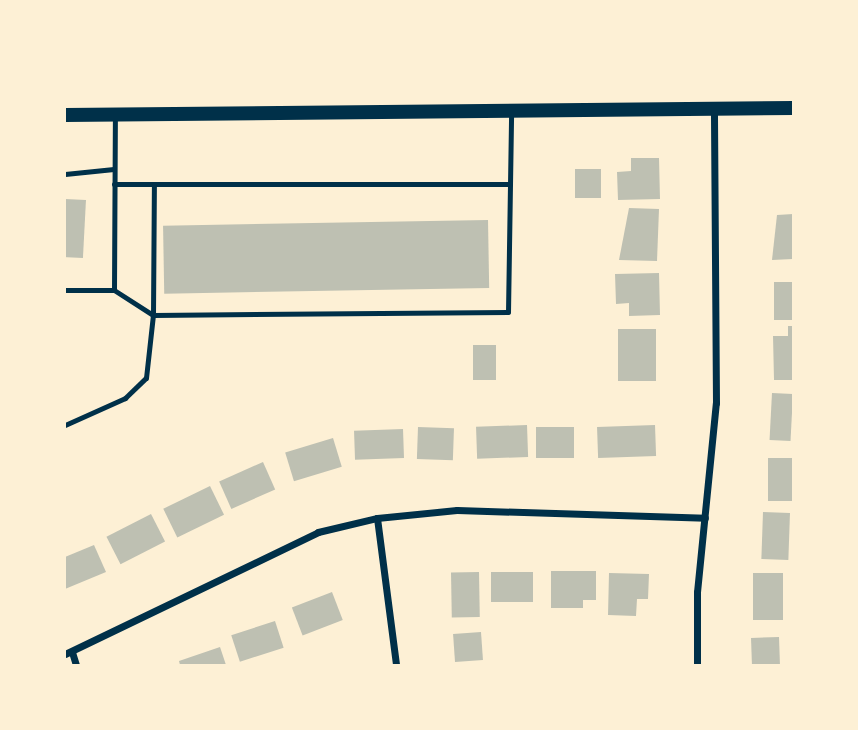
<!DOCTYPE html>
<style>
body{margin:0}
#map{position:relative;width:858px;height:730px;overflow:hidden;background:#fdf0d5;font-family:Jost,sans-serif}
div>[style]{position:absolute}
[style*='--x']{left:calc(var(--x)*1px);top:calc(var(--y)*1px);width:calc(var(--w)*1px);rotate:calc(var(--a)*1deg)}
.building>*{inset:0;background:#bec0b2;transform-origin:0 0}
.service>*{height:5px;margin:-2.5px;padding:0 2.5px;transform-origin:2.5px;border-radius:2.5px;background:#003049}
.minor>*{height:7px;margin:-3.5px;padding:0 3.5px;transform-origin:3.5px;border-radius:3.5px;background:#003049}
.secondary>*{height:14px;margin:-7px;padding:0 7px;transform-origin:7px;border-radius:7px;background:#003049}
span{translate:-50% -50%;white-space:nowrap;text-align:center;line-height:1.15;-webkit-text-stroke:5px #fdf0d5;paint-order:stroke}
.frame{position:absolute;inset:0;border:66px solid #fdf0d5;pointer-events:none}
</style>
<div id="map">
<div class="building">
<i style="clip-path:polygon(631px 158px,659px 158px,660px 199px,618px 200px,617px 172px,631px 171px)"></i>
<i style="left:601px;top:169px;width:29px;height:26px;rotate:90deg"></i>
<i style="left:65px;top:199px;width:21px;height:58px;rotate:3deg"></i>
<i style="clip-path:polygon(629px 208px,659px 209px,657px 261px,619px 260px)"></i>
<i style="clip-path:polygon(793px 214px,793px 259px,772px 260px,777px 215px)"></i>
<i style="left:488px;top:220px;width:68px;height:325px;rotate:89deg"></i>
<i style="clip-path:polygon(659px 273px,660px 315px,629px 316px,629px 303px,616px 304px,615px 274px)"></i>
<i style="left:774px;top:282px;width:19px;height:38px"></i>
<i style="clip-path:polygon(788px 326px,793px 326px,793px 380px,774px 380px,773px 336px,788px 336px)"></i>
<i style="left:618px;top:329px;width:38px;height:52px"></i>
<i style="left:473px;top:345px;width:23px;height:35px"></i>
<i style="left:772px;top:393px;width:21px;height:47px;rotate:3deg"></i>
<i style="left:527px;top:425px;width:32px;height:51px;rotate:88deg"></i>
<i style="left:655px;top:425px;width:31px;height:58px;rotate:88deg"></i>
<i style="left:418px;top:427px;width:36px;height:32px;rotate:2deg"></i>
<i style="left:536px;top:427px;width:38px;height:31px"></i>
<i style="left:403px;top:429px;width:29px;height:49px;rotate:88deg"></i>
<i style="left:333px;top:438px;width:30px;height:50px;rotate:73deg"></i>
<i style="left:768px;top:458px;width:25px;height:43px"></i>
<i style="left:263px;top:462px;width:30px;height:48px;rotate:66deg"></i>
<i style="left:210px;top:486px;width:32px;height:52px;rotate:64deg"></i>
<i style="left:763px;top:512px;width:27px;height:47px;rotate:2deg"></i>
<i style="left:151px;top:514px;width:31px;height:50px;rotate:63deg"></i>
<i style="clip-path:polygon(94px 545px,106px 572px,65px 589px,65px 557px)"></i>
<i style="clip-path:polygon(551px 571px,596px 571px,596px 600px,583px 600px,583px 608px,551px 608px)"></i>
<i style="left:479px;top:572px;width:45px;height:28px;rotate:89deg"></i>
<i style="left:491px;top:572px;width:42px;height:30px"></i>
<i style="clip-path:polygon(609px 573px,649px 574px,648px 599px,637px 599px,636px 616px,608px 615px)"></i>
<i style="left:753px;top:573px;width:30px;height:47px"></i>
<i style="left:332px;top:592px;width:30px;height:43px;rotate:69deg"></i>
<i style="left:275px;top:621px;width:28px;height:46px;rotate:72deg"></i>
<i style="left:481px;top:632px;width:28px;height:28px;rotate:86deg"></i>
<i style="left:779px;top:637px;width:28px;height:28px;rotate:88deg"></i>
<i style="clip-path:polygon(220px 647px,226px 665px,180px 665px,179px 661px)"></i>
</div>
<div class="service">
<i style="--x:65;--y:174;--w:49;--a:-5.8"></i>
<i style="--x:114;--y:184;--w:396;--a:0"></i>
<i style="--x:65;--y:290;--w:49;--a:0"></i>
<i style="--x:114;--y:290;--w:173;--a:-89.7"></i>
<i style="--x:114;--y:290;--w:46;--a:32.7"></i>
<i style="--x:153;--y:315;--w:130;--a:-89.6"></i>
<i style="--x:65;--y:425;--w:66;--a:-24.2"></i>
<i style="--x:125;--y:398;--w:29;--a:-44"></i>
<i style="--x:146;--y:378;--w:63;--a:-83.7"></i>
<i style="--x:153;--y:315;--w:355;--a:-0.5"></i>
<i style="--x:508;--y:312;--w:198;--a:-89.1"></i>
</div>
<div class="minor">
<i style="--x:377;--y:518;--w:148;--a:82.6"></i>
<i style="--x:72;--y:652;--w:14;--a:73"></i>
<i style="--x:65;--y:654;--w:281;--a:-25.7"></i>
<i style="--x:318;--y:532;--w:61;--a:-13.3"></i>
<i style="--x:377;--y:518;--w:80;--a:-5.7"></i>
<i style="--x:457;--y:510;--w:248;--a:1.8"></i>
<i style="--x:697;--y:665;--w:73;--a:-90"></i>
<i style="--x:697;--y:592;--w:190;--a:-84.3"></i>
<i style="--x:716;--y:403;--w:294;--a:-90.4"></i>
</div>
<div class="secondary">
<i style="--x:65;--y:115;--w:728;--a:-0.55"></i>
</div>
<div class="frame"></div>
</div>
